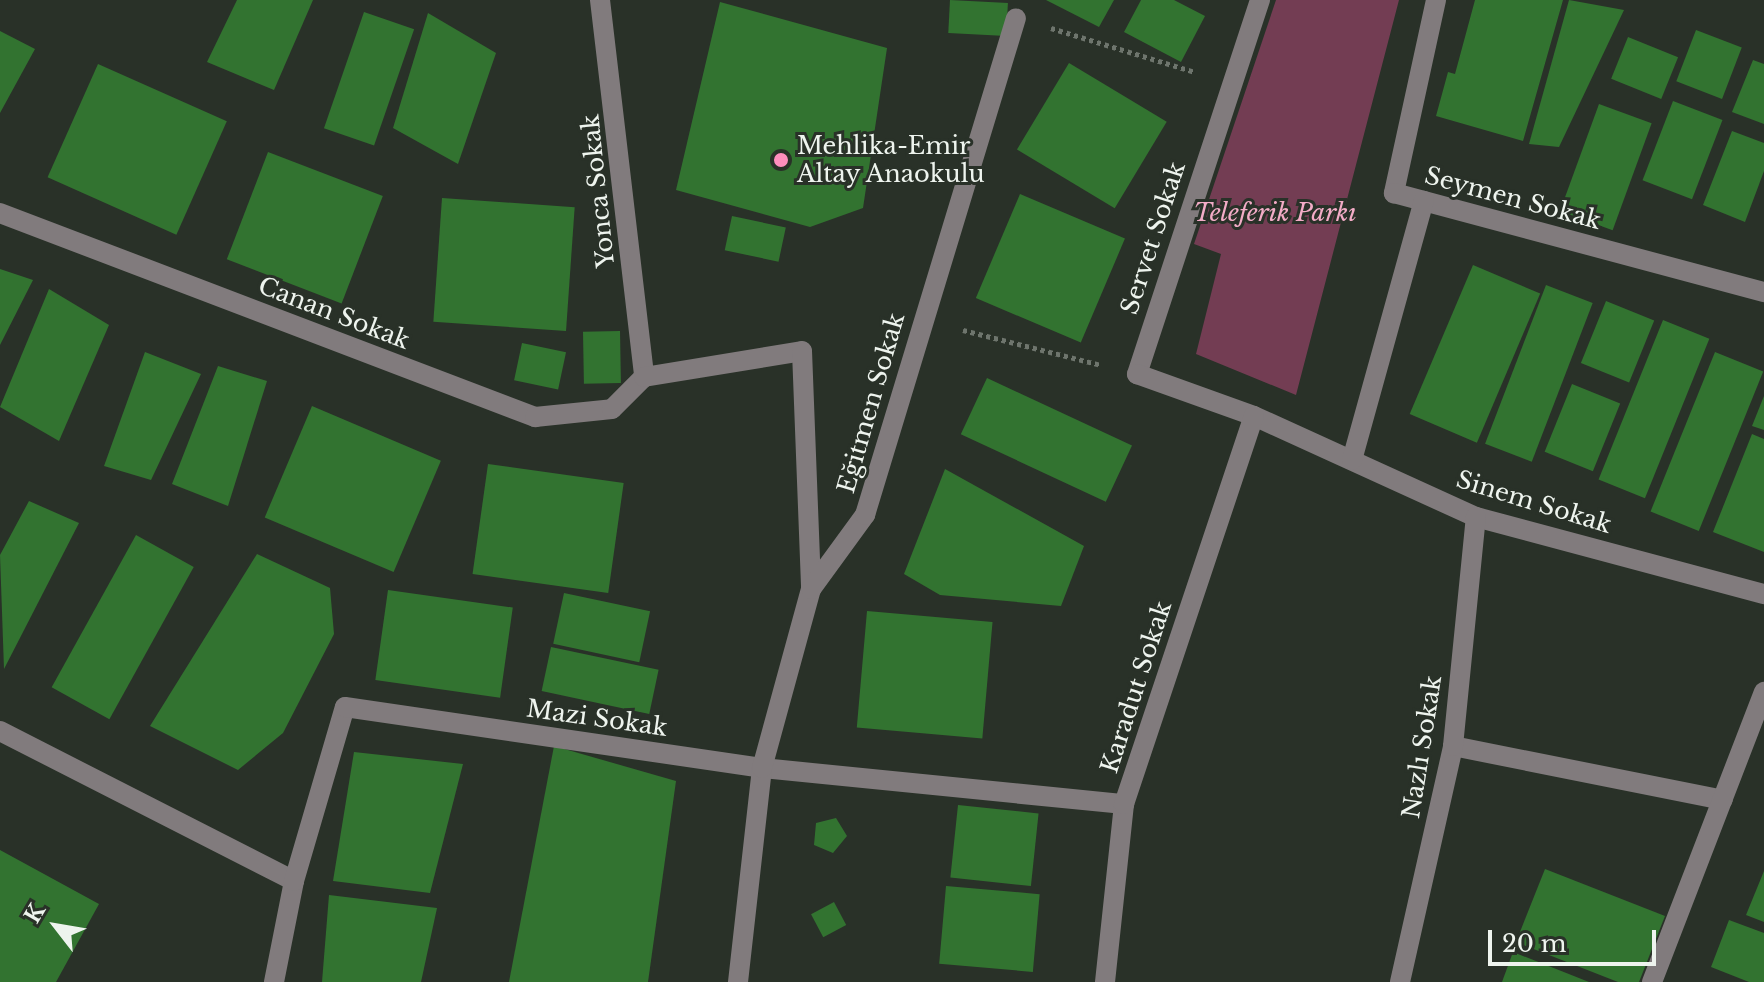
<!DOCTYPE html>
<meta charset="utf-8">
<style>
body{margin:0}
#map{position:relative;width:1764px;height:982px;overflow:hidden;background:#293128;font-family:"Libre Baskerville",serif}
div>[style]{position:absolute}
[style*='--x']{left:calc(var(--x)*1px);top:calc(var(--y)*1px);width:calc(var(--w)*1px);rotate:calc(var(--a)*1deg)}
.green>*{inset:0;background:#733d53}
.building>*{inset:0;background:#327330;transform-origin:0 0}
.path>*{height:5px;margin-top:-2.5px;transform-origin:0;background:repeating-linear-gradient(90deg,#6e756d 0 4px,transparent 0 8px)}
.minor>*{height:20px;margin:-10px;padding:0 10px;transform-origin:10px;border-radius:10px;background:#817b7d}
.dots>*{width:22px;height:22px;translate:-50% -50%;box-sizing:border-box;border:4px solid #293128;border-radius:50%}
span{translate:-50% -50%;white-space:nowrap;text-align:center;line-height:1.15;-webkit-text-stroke:6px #293128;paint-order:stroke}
.poi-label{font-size:24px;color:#eef4ee}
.left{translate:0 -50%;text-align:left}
.street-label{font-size:24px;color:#eef4ee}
.park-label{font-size:24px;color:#f3acc7;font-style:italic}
.north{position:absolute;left:16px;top:886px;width:80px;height:80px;-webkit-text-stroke:6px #293128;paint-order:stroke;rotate:301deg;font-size:22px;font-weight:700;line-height:32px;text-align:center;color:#eef4ee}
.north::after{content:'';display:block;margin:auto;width:28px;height:36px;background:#eef4ee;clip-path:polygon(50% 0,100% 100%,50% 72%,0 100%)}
.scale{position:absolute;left:1488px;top:930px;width:168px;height:36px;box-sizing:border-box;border:4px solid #eef4ee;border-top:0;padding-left:10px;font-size:24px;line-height:28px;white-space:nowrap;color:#eef4ee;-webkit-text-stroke:6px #293128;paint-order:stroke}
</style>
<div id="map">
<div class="green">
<i style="clip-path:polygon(1276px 0,1399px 0,1296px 395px,1196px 354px,1221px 254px,1194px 244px)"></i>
</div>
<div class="building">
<i style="clip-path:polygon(237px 0,313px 0,274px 90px,207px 62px)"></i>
<i style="left:950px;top:0;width:58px;height:33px;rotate:3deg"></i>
<i style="clip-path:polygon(1046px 0,1114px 0,1099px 27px)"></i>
<i style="clip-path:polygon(1141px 0,1174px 0,1205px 16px,1181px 62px,1124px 32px)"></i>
<i style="clip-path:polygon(1475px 0,1563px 0,1523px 141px,1436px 116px,1448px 72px,1455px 74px)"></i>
<i style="clip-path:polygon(1569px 0,1624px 10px,1559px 147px,1529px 144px)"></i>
<i style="clip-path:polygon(720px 2px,887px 48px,863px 208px,810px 227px,676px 190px)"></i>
<i style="left:364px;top:12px;width:53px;height:123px;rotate:19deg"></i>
<i style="clip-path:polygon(428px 13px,496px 53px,458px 164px,393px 128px)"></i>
<i style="left:1696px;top:30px;width:49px;height:55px;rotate:21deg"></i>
<i style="clip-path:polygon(0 31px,35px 49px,0 113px)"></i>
<i style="left:1628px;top:37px;width:54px;height:45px;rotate:22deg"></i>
<i style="clip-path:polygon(1753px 60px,1764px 64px,1764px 124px,1732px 112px)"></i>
<i style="left:1069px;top:63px;width:114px;height:101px;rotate:31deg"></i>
<i style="left:98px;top:64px;width:141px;height:124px;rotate:24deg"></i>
<i style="left:1673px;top:101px;width:53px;height:85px;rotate:21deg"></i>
<i style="left:1599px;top:104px;width:56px;height:114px;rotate:20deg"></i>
<i style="clip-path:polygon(1732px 131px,1764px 143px,1764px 171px,1745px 222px,1703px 205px)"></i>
<i style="left:268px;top:152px;width:123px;height:115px;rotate:21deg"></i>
<i style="left:1020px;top:194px;width:114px;height:113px;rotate:23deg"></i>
<i style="left:442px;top:198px;width:133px;height:124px;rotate:4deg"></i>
<i style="left:732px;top:216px;width:55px;height:35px;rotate:12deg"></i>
<i style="left:1473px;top:265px;width:73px;height:162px;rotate:23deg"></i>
<i style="clip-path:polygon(0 269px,33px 280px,0 345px)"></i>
<i style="left:1546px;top:285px;width:50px;height:170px;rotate:21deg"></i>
<i style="clip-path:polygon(49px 289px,109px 325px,59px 441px,0 407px)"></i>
<i style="left:1606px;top:301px;width:52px;height:67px;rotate:22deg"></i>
<i style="left:1663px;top:320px;width:50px;height:172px;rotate:22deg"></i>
<i style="left:620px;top:331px;width:52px;height:37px;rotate:89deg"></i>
<i style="left:522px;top:343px;width:45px;height:38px;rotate:12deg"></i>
<i style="clip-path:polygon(145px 352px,201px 374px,151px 480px,104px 466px)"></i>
<i style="left:1715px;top:352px;width:52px;height:172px;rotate:22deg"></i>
<i style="clip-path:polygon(218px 366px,267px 381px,228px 506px,172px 484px)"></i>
<i style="left:987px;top:378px;width:160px;height:62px;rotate:25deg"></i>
<i style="left:1572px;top:384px;width:52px;height:73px;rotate:22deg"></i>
<i style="clip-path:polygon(1764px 396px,1764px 430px,1752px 426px)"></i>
<i style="left:312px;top:406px;width:140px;height:121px;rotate:23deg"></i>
<i style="clip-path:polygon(1752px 434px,1764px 439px,1764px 552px,1713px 532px)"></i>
<i style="left:488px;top:464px;width:137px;height:111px;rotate:8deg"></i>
<i style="clip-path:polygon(945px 469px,1084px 546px,1061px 606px,940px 595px,904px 574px)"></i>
<i style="clip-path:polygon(29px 501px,79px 523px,4px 669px,0 555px)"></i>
<i style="left:136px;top:535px;width:66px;height:174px;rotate:29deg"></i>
<i style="clip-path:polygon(257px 554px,330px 588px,334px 634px,283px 733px,238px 770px,150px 726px)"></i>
<i style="left:388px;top:590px;width:126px;height:91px;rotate:8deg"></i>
<i style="left:564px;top:593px;width:88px;height:52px;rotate:12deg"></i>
<i style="left:867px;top:611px;width:126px;height:117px;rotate:5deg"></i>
<i style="left:551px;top:647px;width:110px;height:45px;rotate:12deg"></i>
<i style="clip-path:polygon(554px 746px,676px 781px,648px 982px,509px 982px)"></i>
<i style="clip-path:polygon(354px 752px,463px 764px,430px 893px,333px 881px)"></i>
<i style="left:958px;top:805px;width:81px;height:73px;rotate:6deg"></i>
<i style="clip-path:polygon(836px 818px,847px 836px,833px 853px,814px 845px,816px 823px)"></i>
<i style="clip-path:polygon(0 850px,99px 904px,56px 982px,0 982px)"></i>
<i style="clip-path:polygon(1545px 869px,1665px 916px,1639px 982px,1618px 982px,1516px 942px)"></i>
<i style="clip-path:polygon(1764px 871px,1764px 922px,1746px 915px)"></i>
<i style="left:946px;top:886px;width:94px;height:78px;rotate:5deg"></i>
<i style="clip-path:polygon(329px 895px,437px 908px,421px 982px,322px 982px)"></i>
<i style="left:834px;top:902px;width:26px;height:26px;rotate:62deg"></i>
<i style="clip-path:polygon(1729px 920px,1764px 933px,1764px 982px,1749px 982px,1711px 967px)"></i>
<i style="clip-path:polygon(1513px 952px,1589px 982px,1502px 982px)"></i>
</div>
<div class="path">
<i style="--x:1051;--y:28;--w:151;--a:17"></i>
<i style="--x:963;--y:330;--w:142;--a:14.2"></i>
</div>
<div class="minor">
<i style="--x:600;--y:0;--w:380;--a:83.3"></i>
<i style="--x:1260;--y:0;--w:394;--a:108.2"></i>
<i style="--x:1137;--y:374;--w:124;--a:19.7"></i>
<i style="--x:1254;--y:416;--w:244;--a:24.5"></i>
<i style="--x:1476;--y:517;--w:298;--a:15"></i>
<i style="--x:1436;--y:0;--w:198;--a:102.3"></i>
<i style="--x:1394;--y:193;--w:383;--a:15"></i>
<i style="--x:0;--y:213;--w:573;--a:20.87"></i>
<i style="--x:535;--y:417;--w:77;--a:-5.9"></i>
<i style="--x:612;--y:409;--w:45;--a:-45"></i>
<i style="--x:644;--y:377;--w:160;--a:-9.3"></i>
<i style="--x:802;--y:351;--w:238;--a:87.8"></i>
<i style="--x:1352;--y:460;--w:269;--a:-74.5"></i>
<i style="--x:0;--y:731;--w:330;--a:27"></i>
<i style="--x:1453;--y:746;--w:275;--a:11.3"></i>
<i style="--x:274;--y:982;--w:103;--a:-78.8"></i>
<i style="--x:294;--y:881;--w:181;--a:-73.7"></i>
<i style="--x:345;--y:707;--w:421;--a:8.3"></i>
<i style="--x:762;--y:768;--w:364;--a:5.7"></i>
<i style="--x:738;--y:982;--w:215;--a:-83.6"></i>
<i style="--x:762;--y:768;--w:186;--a:-74.7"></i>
<i style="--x:811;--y:589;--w:92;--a:-53.9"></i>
<i style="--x:865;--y:515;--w:519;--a:-73.1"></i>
<i style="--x:1105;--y:982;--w:179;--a:-83.9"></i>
<i style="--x:1124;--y:804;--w:409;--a:-71.5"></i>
<i style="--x:1400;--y:982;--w:242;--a:-77.3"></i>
<i style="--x:1453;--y:746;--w:230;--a:-84.3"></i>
<i style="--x:1652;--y:982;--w:311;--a:-68.9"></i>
</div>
<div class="dots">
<i style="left:781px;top:160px;background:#fe8ebd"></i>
</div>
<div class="poi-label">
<span class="left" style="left:797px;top:160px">Mehlika-Emir<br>Altay Anaokulu</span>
</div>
<div class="street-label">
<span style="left:598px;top:191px;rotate:-96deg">Yonca Sokak</span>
<span style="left:1513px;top:198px;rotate:15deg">Seymen Sokak</span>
<span style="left:1153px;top:238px;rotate:-72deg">Servet Sokak</span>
<span style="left:334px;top:313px;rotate:21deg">Canan Sokak</span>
<span style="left:871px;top:403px;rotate:-74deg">Eğitmen Sokak</span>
<span style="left:1534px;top:502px;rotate:17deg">Sinem Sokak</span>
<span style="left:1136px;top:687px;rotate:-72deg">Karadut Sokak</span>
<span style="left:597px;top:718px;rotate:8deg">Mazi Sokak</span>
<span style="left:1422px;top:747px;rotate:-81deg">Nazlı Sokak</span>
</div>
<div class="park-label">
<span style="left:1275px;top:213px">Teleferik Parkı</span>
</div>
<div class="north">K</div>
<div class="scale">20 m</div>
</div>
